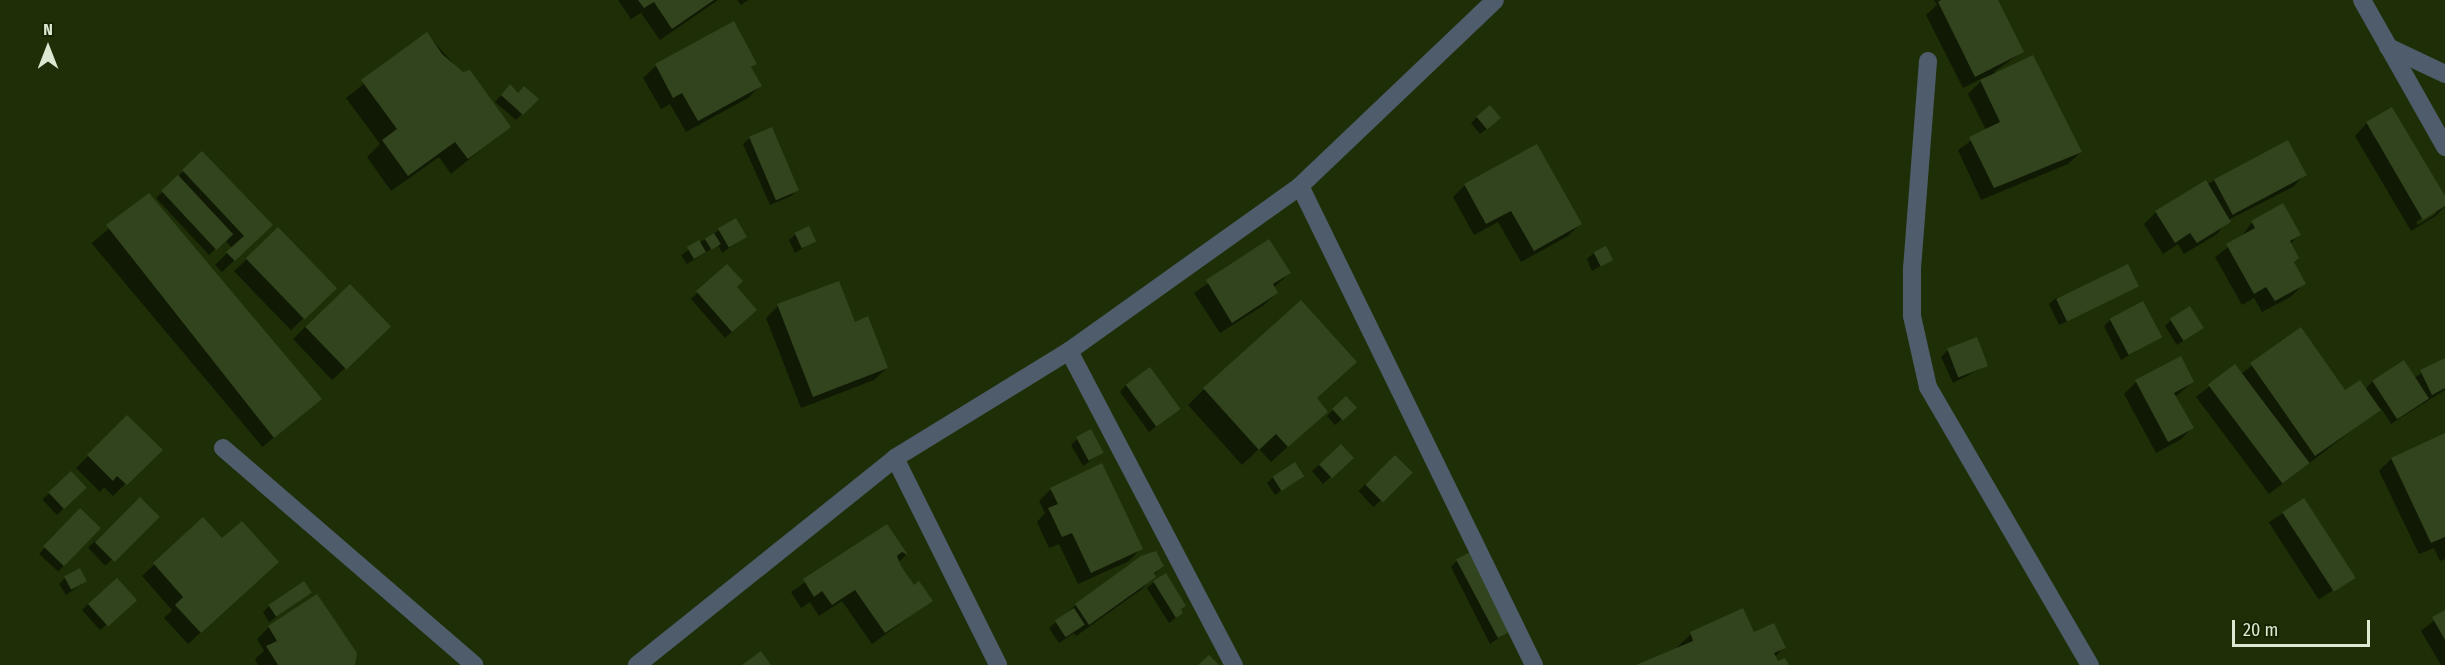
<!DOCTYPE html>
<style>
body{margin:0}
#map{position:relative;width:2445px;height:665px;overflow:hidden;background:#1e2f07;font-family:"Fira Sans Condensed",sans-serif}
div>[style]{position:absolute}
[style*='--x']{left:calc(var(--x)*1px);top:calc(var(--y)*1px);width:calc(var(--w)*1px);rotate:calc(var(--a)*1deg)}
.shadow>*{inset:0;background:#0007;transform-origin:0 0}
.building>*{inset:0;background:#31441d;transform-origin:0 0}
.street>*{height:18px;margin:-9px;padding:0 9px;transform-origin:9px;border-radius:9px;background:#4e5c6b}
span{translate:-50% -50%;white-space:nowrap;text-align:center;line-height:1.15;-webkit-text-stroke:4.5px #152500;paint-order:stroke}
.north{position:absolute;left:18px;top:18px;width:60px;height:60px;-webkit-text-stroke:4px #152500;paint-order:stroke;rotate:0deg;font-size:16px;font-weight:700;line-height:24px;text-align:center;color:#dce8d2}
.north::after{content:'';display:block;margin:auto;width:21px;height:27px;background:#dce8d2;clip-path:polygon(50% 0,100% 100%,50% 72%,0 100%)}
.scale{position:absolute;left:2232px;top:620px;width:138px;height:27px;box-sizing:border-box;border:3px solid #dce8d2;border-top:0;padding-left:8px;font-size:18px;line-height:21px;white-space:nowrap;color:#dce8d2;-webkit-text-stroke:4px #152500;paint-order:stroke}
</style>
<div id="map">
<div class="shadow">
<i style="clip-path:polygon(618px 0,718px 0,660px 40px,641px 13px,631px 19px)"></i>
<i style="clip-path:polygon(737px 0,748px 0,741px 5px)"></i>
<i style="clip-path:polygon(1934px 0,1996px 0,2022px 52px,1994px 72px,2081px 152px,2068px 164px,1981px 200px,1958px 150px,1986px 130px,1968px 94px,1985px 77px,1963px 88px,1926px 15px,1937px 5px)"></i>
<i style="clip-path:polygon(733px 23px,755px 64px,750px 69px,760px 86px,748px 98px,686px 132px,670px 104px,661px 109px,643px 78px,656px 66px)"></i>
<i style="clip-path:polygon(427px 34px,509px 127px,451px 174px,439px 157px,391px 191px,367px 157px,380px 144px,346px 98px)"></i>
<i style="clip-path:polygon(504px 92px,518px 94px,537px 99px,516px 120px,495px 102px)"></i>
<i style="clip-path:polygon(1477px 117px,1493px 124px,1480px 134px,1471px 123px)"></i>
<i style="clip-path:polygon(evenodd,2367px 123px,2445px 199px,2445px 206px,2436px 216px,2411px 231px,2355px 136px,2367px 123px,2436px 210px,2436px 214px,2418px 225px,2416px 222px,2436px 210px)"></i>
<i style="clip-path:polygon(750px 138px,798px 190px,791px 196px,770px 205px,743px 144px)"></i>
<i style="clip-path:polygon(202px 153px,259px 237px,222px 272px,215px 265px,232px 248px,225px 240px,209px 255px,156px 198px)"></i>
<i style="clip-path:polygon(2305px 174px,2293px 187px,2228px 220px,2217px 234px,2184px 254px,2178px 244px,2163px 254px,2144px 224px,2156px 212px,2215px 180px)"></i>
<i style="clip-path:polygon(1465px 185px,1580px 224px,1568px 236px,1521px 262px,1498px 222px,1474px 235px,1453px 197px)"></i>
<i style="left:149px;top:195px;width:266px;height:75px;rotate:50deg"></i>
<i style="clip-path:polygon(2252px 222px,2299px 235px,2290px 244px,2293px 262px,2304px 283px,2292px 296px,2262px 312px,2254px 298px,2242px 305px,2215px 257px,2241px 237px)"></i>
<i style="left:278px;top:229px;width:82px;height:61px;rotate:46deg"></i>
<i style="clip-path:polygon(719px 230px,745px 237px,722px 253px,718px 245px,687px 264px,681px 255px)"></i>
<i style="clip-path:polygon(796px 234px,814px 241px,795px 253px,789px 240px)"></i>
<i style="clip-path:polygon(1269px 241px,1290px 273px,1273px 288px,1277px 293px,1264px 305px,1220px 333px,1194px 293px)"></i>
<i style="clip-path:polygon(1594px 253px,1611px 260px,1592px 271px,1587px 259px)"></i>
<i style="clip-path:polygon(727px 266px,749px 316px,725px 338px,691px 299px)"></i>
<i style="clip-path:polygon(2137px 287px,2059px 325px,2049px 304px,2056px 298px)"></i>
<i style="clip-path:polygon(778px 306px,854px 324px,887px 368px,874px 380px,801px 408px,766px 318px)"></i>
<i style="clip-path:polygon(2110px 320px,2160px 337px,2121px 360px,2104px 326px)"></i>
<i style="clip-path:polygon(2171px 320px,2202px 328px,2177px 345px,2165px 326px)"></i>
<i style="clip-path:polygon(305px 327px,377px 339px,332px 380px,293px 339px)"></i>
<i style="clip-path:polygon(2300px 329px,2344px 392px,2365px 389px,2373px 381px,2414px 378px,2445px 359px,2445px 390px,2391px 424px,2381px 408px,2269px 494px,2196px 397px,2235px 366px,2241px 374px)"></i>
<i style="clip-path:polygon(1948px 350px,1986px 366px,1953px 383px,1941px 357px)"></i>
<i style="clip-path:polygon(2136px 382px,2193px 382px,2175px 397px,2192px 428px,2180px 440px,2156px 453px,2124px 394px)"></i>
<i style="clip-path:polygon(1126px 385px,1171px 415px,1149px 432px,1120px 392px)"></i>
<i style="clip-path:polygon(1204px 389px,1316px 399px,1326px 412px,1271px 462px,1259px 449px,1242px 465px,1188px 405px)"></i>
<i style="clip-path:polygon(1333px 410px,1348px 414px,1335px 425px,1327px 416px)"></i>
<i style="clip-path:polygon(127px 417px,160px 450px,113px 496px,104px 487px,100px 492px,76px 468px)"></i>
<i style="clip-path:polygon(2445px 435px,2445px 559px,2440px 561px,2434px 548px,2419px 554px,2379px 471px,2391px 459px)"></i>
<i style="clip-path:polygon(1077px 439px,1103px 452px,1083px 466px,1071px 445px)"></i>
<i style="clip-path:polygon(1340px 446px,1345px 464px,1323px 484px,1312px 471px)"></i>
<i style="left:1395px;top:457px;width:22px;height:50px;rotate:47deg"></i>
<i style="left:71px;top:473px;width:21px;height:39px;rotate:47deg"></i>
<i style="clip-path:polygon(1302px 475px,1275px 495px,1267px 483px,1273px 477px)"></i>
<i style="clip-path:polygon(1051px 489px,1141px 548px,1129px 561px,1078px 584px,1059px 544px,1049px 548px,1037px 522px,1045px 513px,1039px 501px)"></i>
<i style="left:140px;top:499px;width:25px;height:71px;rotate:47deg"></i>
<i style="left:2303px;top:500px;width:92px;height:41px;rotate:57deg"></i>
<i style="left:80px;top:510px;width:26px;height:60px;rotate:43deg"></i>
<i style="clip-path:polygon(203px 519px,222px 540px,265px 574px,188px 644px,164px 618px,172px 610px,142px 576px)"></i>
<i style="clip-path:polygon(886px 526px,906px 555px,898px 563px,913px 587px,931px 601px,872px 644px,842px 601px,819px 616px,810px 602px,801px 608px,791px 592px)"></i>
<i style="clip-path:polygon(1457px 561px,1512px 629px,1490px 644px,1451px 567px)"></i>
<i style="clip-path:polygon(1162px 566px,1142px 589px,1076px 636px,1074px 633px,1059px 643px,1049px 628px,1076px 605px)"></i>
<i style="clip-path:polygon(65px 578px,86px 581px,66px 595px,59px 584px)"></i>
<i style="clip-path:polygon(1154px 582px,1182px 613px,1169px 623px,1147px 588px)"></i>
<i style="clip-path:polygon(310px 593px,269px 622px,263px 612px,269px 606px)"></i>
<i style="clip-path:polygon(88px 604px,128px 607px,100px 630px,82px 610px)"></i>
<i style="clip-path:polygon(2445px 612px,2445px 665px,2441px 665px,2421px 631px)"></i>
<i style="clip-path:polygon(269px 627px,354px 665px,258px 665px,255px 659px,264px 651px,257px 639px)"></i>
<i style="clip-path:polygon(1691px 634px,1754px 634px,1784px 647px,1775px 657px,1777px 663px,1787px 665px,1642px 665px,1673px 651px)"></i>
</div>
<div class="building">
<i style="clip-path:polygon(638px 0,714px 0,672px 29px,654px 2px,644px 8px)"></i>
<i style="clip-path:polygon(1941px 0,1998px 0,2024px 52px,1975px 77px,1938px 2px)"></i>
<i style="clip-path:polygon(734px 21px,757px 64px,751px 67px,762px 86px,698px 121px,682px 93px,673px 98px,655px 64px)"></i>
<i style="clip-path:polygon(427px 32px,442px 54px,463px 72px,470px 70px,511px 127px,468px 159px,455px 142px,408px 176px,382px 140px,397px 129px,361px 80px)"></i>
<i style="clip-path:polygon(2033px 55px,2082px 152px,1994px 188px,1969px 137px,2000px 122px,1980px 80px)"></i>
<i style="clip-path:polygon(510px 84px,518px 93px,524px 86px,539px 99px,523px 115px,501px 95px)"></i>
<i style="left:1490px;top:105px;width:17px;height:18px;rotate:50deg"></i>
<i style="clip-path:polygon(2392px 107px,2445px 196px,2445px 206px,2423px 220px,2366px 122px)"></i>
<i style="left:772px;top:127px;width:69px;height:25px;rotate:67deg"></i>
<i style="left:2288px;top:140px;width:40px;height:84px;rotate:62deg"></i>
<i style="clip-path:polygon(1537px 144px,1582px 224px,1534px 251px,1511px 211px,1486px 224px,1464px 184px)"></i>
<i style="clip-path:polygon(202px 151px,273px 225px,235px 261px,226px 252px,244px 236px,182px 170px)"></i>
<i style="left:178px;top:175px;width:81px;height:23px;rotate:47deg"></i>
<i style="clip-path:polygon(2206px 180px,2231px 222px,2197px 243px,2190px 233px,2175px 243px,2155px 211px)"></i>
<i style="clip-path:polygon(149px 193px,322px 399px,274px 438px,106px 225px)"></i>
<i style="clip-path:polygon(2283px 203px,2301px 235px,2290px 241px,2299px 258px,2294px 262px,2306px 284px,2275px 301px,2266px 287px,2254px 294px,2226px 244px,2255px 228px,2251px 221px)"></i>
<i style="left:736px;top:218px;width:22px;height:21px;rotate:60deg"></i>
<i style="left:809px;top:226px;width:17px;height:16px;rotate:65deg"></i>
<i style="left:278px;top:227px;width:85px;height:45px;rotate:46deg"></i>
<i style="left:714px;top:233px;width:13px;height:11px;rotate:58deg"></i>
<i style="clip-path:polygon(1269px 239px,1291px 273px,1273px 284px,1278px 293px,1232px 323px,1206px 280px)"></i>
<i style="left:699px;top:240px;width:14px;height:14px;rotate:60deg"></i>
<i style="left:1606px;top:246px;width:16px;height:14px;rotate:63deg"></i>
<i style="clip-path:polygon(727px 264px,743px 281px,737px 287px,757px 310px,732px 332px,696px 291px)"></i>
<i style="left:2128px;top:264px;width:25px;height:80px;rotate:64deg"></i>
<i style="clip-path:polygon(839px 281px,855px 322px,868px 316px,888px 368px,813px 397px,777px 304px)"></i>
<i style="left:350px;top:284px;width:59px;height:62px;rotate:46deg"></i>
<i style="clip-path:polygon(1301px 300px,1357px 362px,1317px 398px,1328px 412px,1288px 447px,1276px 434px,1259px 450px,1203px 388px)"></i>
<i style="left:2143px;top:301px;width:41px;height:38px;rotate:62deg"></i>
<i style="left:2190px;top:306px;width:26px;height:24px;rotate:58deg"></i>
<i style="clip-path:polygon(2301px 327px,2345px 390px,2360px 380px,2381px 410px,2315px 456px,2250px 363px)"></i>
<i style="left:1977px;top:337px;width:31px;height:32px;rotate:69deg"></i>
<i style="clip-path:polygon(2181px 356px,2194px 382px,2174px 393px,2194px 428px,2168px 442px,2135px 380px)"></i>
<i style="clip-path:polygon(2445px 358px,2445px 388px,2432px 395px,2420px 370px)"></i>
<i style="left:2404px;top:360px;width:46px;height:38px;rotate:57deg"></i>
<i style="left:2235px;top:364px;width:124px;height:34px;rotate:53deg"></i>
<i style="left:1150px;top:367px;width:52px;height:30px;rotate:54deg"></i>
<i style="left:1346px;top:396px;width:16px;height:19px;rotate:47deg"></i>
<i style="clip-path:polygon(127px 415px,163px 450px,127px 485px,117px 476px,113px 481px,87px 455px)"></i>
<i style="left:1091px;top:429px;width:27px;height:17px;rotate:62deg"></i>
<i style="clip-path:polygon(2445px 433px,2445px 537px,2431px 543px,2391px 458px)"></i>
<i style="left:1341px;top:444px;width:19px;height:30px;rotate:47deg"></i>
<i style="left:1395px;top:455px;width:25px;height:42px;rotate:45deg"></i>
<i style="left:1295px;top:462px;width:17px;height:27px;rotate:57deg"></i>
<i style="clip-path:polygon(1102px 463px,1143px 549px,1091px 573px,1072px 533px,1062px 537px,1048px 508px,1058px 504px,1050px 488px)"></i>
<i style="left:71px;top:471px;width:23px;height:31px;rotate:47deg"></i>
<i style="left:140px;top:497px;width:28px;height:64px;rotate:45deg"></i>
<i style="left:2304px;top:498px;width:95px;height:26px;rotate:57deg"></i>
<i style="left:80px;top:508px;width:29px;height:53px;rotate:44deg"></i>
<i style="clip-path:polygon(203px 517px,222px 538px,242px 521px,279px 562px,201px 633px,175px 605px,183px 597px,153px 563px)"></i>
<i style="clip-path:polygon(887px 524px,908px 555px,902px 552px,897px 556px,901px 566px,914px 585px,919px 581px,933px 601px,885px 633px,855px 590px,832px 605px,822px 591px,814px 597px,803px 579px)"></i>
<i style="clip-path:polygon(1156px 551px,1164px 566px,1154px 573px,1156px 577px,1089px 625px,1075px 604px,1141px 556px)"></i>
<i style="left:1472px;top:551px;width:89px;height:18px;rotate:62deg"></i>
<i style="left:80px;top:568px;width:15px;height:18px;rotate:62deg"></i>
<i style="clip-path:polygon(1166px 573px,1186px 606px,1181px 609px,1183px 613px,1176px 618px,1153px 581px)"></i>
<i style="left:117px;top:578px;width:30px;height:39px;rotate:48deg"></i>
<i style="left:304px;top:581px;width:14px;height:43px;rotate:56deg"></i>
<i style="clip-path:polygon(317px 594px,357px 653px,355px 665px,278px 665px,266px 646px,277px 641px,268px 626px)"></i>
<i style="left:1074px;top:608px;width:20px;height:23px;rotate:57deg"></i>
<i style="clip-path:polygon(1743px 608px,1754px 632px,1774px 623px,1786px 648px,1774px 653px,1778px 661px,1785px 658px,1789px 665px,1636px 665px,1693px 641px,1690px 632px)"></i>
<i style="clip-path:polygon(2445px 610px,2445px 640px,2432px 617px)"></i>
<i style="clip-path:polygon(761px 651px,771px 665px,742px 665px)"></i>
<i style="clip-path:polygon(1209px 655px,1219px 665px,1198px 665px)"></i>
</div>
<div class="street">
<i style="--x:2362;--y:0;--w:169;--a:60.5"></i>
<i style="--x:2388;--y:47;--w:63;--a:25.3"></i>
<i style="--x:1928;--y:61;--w:208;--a:94.4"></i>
<i style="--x:1912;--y:268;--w:48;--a:90"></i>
<i style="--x:1912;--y:316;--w:73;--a:77.3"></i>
<i style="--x:1928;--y:387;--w:322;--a:59.8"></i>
<i style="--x:1300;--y:186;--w:533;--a:63.96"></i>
<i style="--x:1069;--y:351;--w:355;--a:62.3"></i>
<i style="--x:223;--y:448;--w:332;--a:40.8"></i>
<i style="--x:895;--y:458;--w:231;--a:63.5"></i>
<i style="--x:637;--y:665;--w:331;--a:-38.7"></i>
<i style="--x:895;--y:458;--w:204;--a:-31.6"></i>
<i style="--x:1069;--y:351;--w:284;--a:-35.5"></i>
<i style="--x:1300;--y:186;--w:269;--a:-43.6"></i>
</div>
<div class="north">N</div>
<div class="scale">20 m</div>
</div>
